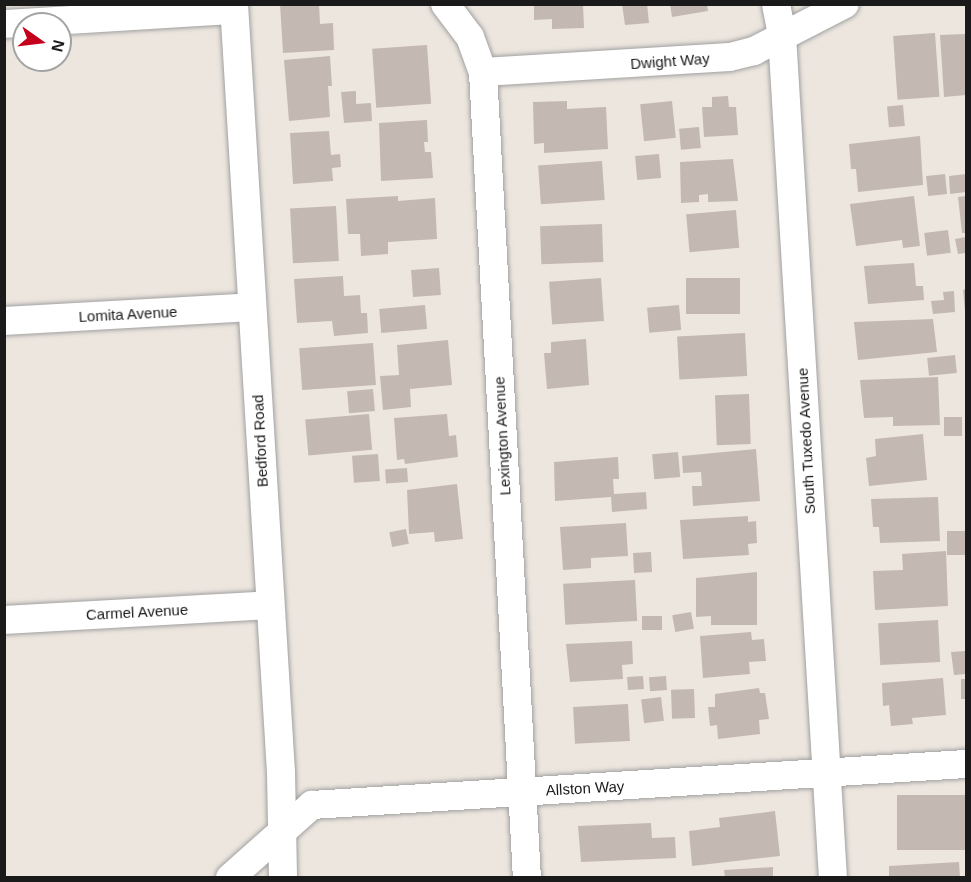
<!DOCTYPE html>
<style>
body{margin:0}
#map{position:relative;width:971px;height:882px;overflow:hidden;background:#ede6df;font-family:Arial,sans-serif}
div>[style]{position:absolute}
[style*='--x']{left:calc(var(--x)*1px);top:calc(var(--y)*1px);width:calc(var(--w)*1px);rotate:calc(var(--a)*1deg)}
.building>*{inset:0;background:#c4b8b3;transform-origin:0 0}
.roads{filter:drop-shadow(0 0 2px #a1a1a1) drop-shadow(0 0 2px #a1a1a1)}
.minor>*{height:28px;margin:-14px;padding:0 14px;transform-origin:14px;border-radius:14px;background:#fff}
span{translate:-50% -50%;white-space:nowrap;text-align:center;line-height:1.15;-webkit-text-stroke:5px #fff;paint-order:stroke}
.street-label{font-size:15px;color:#1a1a1a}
.frame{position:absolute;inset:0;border:6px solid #1a1a1a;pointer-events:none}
.north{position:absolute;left:12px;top:12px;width:60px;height:60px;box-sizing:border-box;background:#fff;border:2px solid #a3a3a3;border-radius:50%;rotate:104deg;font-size:16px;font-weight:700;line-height:24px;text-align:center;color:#1a1a1a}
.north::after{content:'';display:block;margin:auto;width:21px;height:27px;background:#c5001c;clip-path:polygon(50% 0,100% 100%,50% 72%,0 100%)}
</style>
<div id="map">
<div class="building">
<i style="clip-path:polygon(280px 4px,319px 4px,320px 24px,333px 23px,334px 50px,283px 53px)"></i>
<i style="clip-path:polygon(534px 4px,583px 4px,584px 28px,552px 29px,552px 19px,534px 20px)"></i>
<i style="clip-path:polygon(622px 4px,647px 4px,649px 23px,625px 25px)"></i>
<i style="clip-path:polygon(670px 4px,707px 4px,708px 11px,672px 17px)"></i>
<i style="left:935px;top:33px;width:64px;height:42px;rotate:86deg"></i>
<i style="clip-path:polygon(966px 34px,966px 95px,944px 97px,940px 35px)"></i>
<i style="left:427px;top:45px;width:59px;height:55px;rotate:86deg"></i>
<i style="clip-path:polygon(330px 56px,332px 86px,328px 86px,330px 117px,289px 121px,284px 60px)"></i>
<i style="clip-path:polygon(356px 91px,356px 104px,371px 103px,372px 121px,344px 123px,341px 92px)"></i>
<i style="clip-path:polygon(728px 96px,729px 107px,736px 107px,738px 135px,704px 137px,702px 107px,712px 107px,712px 97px)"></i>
<i style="clip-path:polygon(567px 101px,567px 109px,606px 107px,608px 149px,544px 153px,544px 143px,534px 144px,533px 102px)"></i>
<i style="left:672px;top:101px;width:37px;height:32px;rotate:84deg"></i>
<i style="left:903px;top:105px;width:21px;height:16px;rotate:85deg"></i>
<i style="clip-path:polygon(427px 120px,428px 142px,424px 142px,425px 152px,431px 152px,433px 178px,381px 181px,379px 123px)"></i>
<i style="left:699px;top:127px;width:21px;height:20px;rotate:85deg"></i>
<i style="clip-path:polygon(329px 131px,331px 155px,340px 154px,341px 167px,332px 168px,333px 181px,293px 184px,290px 133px)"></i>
<i style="clip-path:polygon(920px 136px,923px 185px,858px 192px,856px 169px,851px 169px,849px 144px)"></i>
<i style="left:659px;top:154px;width:24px;height:24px;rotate:85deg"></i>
<i style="clip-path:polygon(733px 159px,738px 201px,708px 202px,708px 194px,699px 195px,699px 202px,681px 203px,680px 162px)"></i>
<i style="left:602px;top:161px;width:39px;height:64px;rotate:86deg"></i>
<i style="left:945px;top:174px;width:20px;height:19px;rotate:84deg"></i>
<i style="clip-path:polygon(966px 174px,966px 192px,950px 194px,949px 176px)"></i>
<i style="clip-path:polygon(398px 196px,398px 201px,435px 198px,437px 239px,388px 242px,388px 254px,361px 256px,360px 234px,348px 234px,346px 199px)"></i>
<i style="clip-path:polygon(914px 196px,920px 246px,903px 248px,902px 240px,856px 246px,850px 204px)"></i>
<i style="clip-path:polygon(966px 196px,966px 233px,962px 233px,958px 197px)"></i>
<i style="left:336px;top:206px;width:55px;height:46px;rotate:87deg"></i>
<i style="left:736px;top:210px;width:38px;height:50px;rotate:85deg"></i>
<i style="left:602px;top:224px;width:38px;height:62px;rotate:88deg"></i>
<i style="left:948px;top:230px;width:23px;height:24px;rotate:83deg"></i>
<i style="clip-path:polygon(966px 237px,966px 253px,958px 254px,955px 239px)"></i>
<i style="clip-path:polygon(914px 263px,916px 286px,923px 286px,924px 300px,868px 304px,864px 266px)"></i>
<i style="left:439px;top:268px;width:27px;height:28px;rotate:86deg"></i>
<i style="clip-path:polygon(343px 276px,344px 296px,360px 295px,361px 313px,367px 313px,368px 333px,334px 336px,332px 321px,297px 323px,294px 279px)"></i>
<i style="left:601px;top:278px;width:43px;height:52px;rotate:86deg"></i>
<i style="left:740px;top:278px;width:36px;height:54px;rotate:90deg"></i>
<i style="clip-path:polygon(966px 289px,966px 311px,965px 311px,963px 290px)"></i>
<i style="clip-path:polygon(954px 291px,955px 312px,933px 314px,931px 301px,944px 300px,943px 292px)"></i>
<i style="left:425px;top:305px;width:24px;height:46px;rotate:85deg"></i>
<i style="left:679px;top:305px;width:25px;height:32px;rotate:85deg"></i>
<i style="clip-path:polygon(933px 319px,937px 352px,858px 360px,854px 322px)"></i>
<i style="left:745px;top:333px;width:43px;height:68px;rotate:87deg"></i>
<i style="clip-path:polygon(586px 339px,589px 385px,547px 389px,544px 353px,551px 353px,551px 342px)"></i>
<i style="clip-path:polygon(448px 340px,452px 385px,410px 389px,411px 407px,383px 410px,380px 376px,399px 375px,397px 345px)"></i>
<i style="left:373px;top:343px;width:42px;height:74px;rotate:86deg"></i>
<i style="left:955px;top:355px;width:18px;height:28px;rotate:84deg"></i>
<i style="clip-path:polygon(938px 377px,940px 425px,893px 426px,893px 417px,864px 418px,860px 380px)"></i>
<i style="left:373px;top:389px;width:22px;height:26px;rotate:85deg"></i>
<i style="left:749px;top:394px;width:50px;height:34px;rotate:88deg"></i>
<i style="left:369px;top:414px;width:36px;height:64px;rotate:85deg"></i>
<i style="clip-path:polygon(447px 414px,449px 436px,456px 435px,458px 457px,405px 464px,404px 459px,397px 460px,394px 418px)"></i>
<i style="left:944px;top:417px;width:18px;height:19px"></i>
<i style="clip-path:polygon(923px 434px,927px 480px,869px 486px,866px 458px,876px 456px,875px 439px)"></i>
<i style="clip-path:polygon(756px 449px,760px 501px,693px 506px,692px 486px,702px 486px,701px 472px,683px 473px,682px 456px)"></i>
<i style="left:678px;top:452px;width:25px;height:26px;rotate:85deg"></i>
<i style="left:378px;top:454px;width:27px;height:26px;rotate:86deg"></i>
<i style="clip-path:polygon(618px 457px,619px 479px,613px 479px,614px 494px,646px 492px,647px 509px,612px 512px,611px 497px,555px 501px,554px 462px)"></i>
<i style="left:407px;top:468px;width:14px;height:22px;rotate:86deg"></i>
<i style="clip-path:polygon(457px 484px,463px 539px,435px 542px,434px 532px,409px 534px,407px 490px)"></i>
<i style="clip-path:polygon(938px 497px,940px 541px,880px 543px,879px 527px,873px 527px,871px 499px)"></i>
<i style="clip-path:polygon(748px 516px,748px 522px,756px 521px,757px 543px,748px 544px,749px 555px,683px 559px,680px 520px)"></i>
<i style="clip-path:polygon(626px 523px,628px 556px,591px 558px,591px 568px,563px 570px,560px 527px)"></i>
<i style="left:406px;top:529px;width:15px;height:17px;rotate:79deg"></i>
<i style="left:966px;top:531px;width:24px;height:19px;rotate:90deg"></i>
<i style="clip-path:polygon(946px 551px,948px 606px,875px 610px,873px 571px,903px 570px,902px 554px)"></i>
<i style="left:651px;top:552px;width:20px;height:18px;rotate:87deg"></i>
<i style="clip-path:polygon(757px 572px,757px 625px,711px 625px,711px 616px,696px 617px,696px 578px)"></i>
<i style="left:635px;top:580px;width:41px;height:72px;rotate:87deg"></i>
<i style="left:691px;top:612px;width:17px;height:19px;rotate:80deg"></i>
<i style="left:662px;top:616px;width:14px;height:20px;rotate:90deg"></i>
<i style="left:938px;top:620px;width:42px;height:60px;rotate:87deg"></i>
<i style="clip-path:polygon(751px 632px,752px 640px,764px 639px,766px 661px,749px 662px,750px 674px,703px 678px,700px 636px)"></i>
<i style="clip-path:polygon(632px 641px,633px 664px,622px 665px,623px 679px,570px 682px,566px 644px)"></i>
<i style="clip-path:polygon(966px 651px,966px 674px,954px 675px,951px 652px)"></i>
<i style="left:643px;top:676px;width:13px;height:16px;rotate:86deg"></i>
<i style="left:666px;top:676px;width:14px;height:17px;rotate:86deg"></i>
<i style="clip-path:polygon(943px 678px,946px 715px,912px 718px,913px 724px,891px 726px,889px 705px,883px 706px,882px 683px)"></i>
<i style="left:966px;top:679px;width:20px;height:5px;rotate:90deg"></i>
<i style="clip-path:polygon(759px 688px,760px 693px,765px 693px,769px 719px,759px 720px,760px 734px,718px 739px,717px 725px,710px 726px,708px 707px,715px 707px,715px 694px)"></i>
<i style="left:694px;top:689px;width:29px;height:23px;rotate:88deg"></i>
<i style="left:661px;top:697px;width:24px;height:20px;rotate:83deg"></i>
<i style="left:628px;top:704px;width:37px;height:55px;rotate:87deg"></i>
<i style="left:966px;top:795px;width:55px;height:69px;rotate:90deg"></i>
<i style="clip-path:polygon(775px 811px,780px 856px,692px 866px,689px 831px,720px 827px,719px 818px)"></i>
<i style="clip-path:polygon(651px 823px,652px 838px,675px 837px,676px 858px,581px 862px,578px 826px)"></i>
<i style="clip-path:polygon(959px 862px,960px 878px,889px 878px,889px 866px)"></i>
<i style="clip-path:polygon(773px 867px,773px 878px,725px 878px,724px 870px)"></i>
</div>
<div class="roads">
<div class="minor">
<i style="--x:234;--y:4;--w:769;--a:86.5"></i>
<i style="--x:281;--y:772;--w:106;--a:88.9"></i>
<i style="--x:445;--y:4;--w:41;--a:52.9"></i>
<i style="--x:470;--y:37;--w:37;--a:70"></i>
<i style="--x:483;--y:72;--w:807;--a:86.88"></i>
<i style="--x:776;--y:4;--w:32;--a:79"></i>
<i style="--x:782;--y:35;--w:845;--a:86.54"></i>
<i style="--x:4;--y:24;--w:230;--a:-3.5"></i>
<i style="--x:483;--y:72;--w:247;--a:-3.5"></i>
<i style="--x:730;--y:57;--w:25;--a:-14"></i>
<i style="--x:754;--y:51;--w:102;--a:-27.3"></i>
<i style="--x:4;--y:321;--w:248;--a:-3.2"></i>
<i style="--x:4;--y:620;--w:266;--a:-3.2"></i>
<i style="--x:230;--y:878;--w:110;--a:-41.7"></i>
<i style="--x:312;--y:805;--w:655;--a:-3.59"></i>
</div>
</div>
<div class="street-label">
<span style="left:670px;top:61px;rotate:-4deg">Dwight Way</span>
<span style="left:128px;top:314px;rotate:-3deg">Lomita Avenue</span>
<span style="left:502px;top:436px;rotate:-93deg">Lexington Avenue</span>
<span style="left:260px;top:441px;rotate:-93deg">Bedford Road</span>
<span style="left:806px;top:441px;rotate:-93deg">South Tuxedo Avenue</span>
<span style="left:137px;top:612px;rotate:-3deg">Carmel Avenue</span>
<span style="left:585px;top:788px;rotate:-3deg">Allston Way</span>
</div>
<div class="frame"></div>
<div class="north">N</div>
</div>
